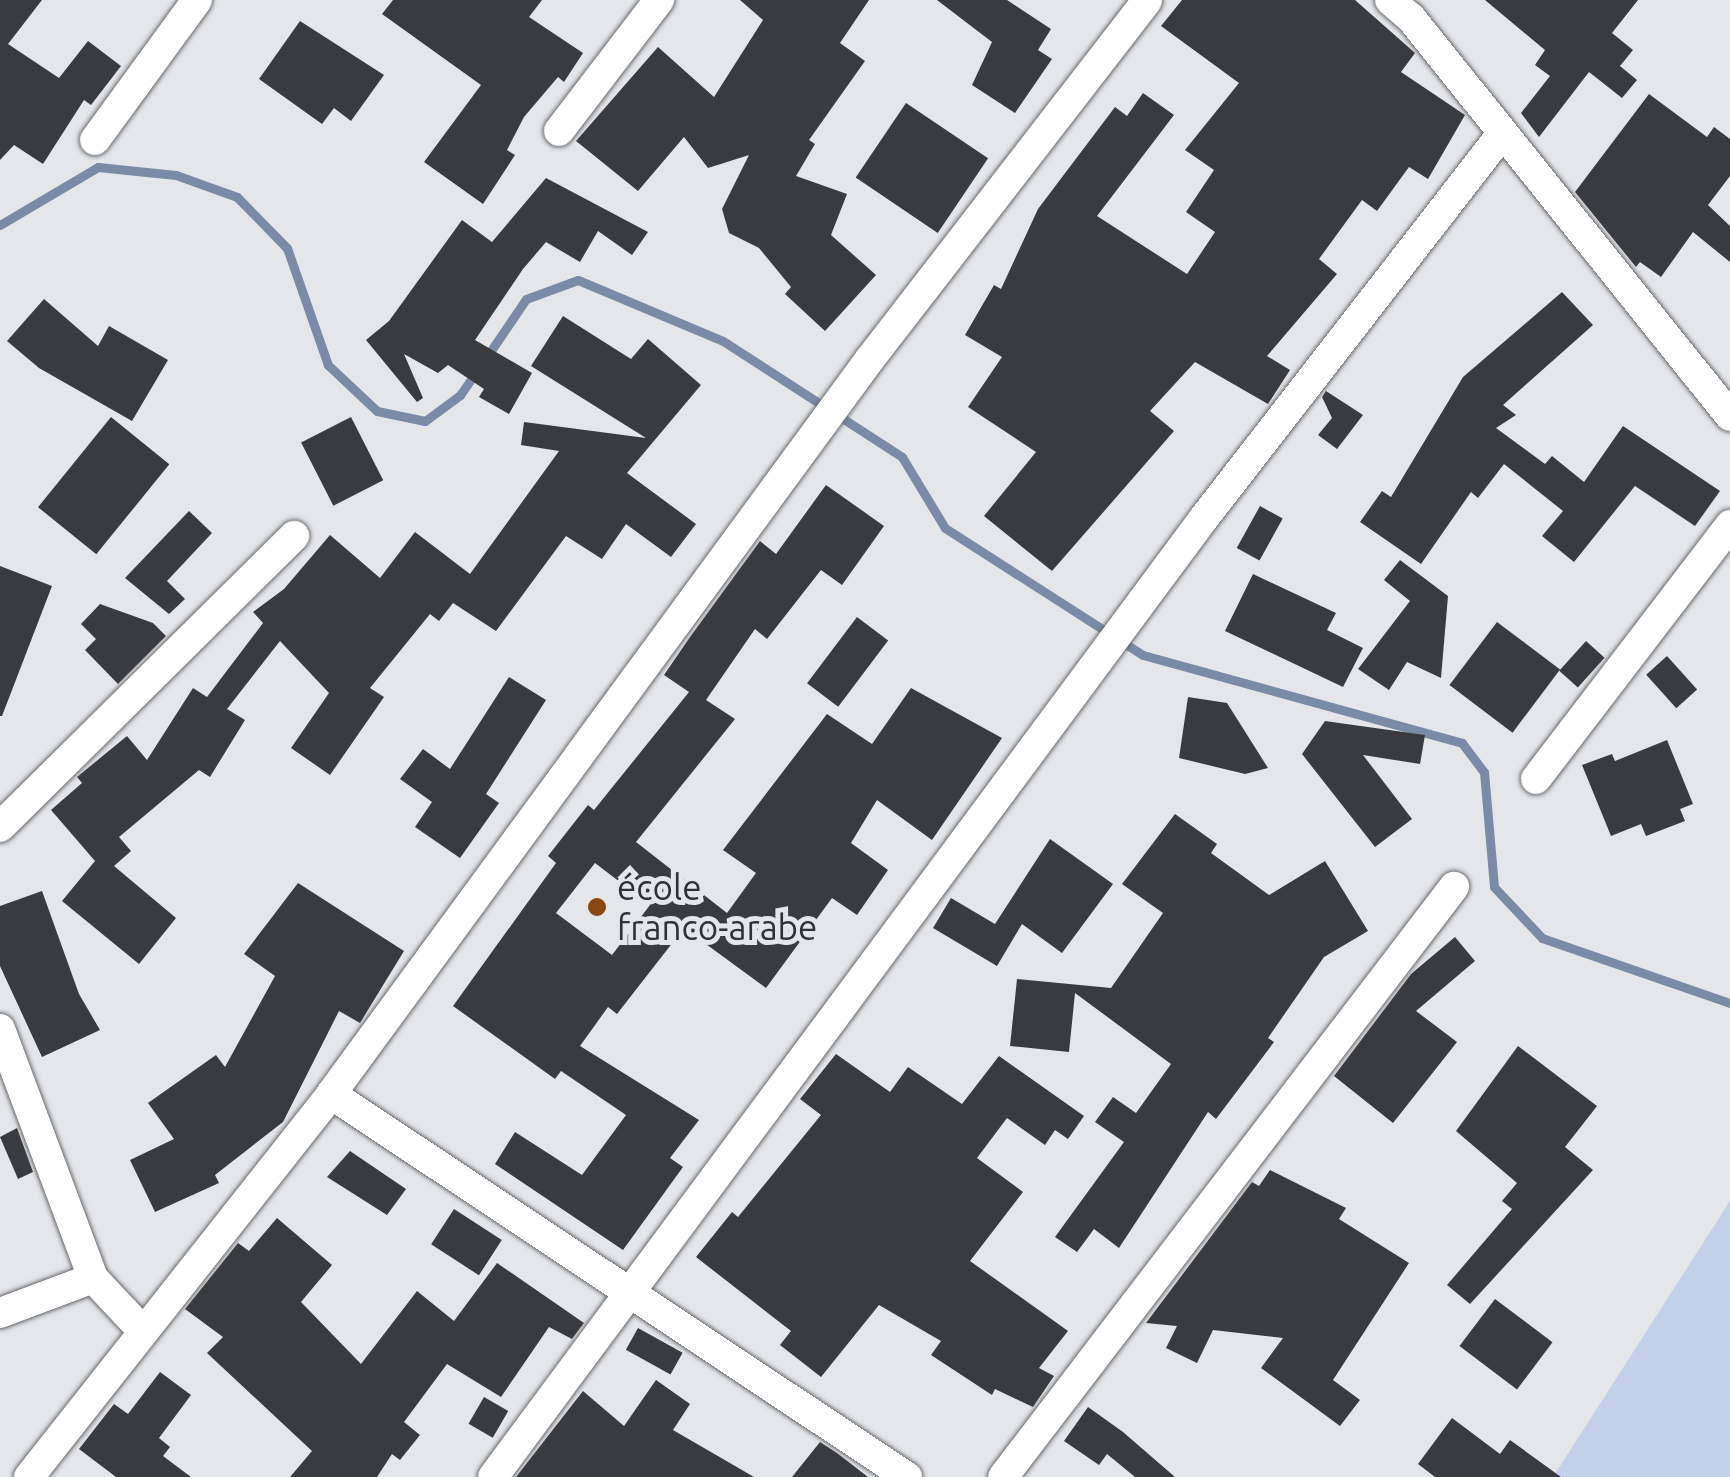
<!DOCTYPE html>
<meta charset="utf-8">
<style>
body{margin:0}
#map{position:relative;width:1730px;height:1477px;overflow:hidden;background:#e4e6e9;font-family:Ubuntu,sans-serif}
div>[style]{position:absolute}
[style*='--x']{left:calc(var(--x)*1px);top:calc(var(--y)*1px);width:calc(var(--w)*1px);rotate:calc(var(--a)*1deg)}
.green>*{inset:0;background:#c3d0e9}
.stream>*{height:9px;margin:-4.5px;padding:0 4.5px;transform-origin:4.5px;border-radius:4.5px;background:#7a8aa7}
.building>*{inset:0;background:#3a3b3e;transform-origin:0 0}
.roads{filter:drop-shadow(0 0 2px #68696c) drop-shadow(0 0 2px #68696c)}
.street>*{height:30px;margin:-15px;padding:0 15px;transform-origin:15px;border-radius:15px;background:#fff}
.dots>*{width:28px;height:28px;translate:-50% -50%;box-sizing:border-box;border:5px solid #e4e6e9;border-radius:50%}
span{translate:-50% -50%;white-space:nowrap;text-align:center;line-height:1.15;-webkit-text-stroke:10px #e4e6e9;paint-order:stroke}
.poi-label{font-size:35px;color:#303132}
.left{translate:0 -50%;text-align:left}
</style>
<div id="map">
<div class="green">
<i style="clip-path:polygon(1730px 1201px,1730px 1477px,1553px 1477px)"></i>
</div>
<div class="stream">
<i style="--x:0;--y:225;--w:114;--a:-30.6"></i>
<i style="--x:98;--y:167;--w:78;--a:5.9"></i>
<i style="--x:176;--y:175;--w:65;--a:19.8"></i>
<i style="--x:237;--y:197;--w:71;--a:45.6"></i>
<i style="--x:287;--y:248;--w:124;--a:70.7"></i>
<i style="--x:328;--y:365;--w:67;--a:43.2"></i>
<i style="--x:377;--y:411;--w:49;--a:11.8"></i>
<i style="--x:425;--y:421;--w:44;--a:-36.6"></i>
<i style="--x:460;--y:395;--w:29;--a:-55"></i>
<i style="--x:486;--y:358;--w:71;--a:-55.9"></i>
<i style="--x:526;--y:299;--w:55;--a:-20.1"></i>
<i style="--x:578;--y:280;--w:157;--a:22.8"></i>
<i style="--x:723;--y:341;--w:213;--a:32.9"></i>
<i style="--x:902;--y:457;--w:83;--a:58.8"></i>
<i style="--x:945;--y:528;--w:235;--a:32.7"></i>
<i style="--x:1143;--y:655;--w:331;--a:15.4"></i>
<i style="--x:1462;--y:743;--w:36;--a:53"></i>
<i style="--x:1484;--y:772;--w:115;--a:85"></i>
<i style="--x:1494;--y:887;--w:70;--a:46.7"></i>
<i style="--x:1542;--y:938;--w:199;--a:19.1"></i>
</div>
<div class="building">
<i style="clip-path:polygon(0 0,42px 0,8px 44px,59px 78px,88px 41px,121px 66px,91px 105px,84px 100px,43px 164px,14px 145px,0 160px)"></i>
<i style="clip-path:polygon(393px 0,542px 0,529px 17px,583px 53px,564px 82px,558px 77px,524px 117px,507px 150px,515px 155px,483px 204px,424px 162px,481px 85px,382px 14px)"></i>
<i style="clip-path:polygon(740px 0,869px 0,840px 43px,865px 61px,809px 140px,815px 144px,796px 176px,847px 194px,831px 235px,876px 275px,825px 331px,785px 294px,791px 287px,759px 248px,729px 233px,722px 209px,749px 155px,708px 168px,684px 137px,638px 191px,576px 141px,658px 47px,714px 97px,763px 20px)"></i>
<i style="clip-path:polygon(937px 0,1007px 0,1051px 29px,1038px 50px,1052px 59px,1015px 113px,972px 85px,992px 42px)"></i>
<i style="clip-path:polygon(1182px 0,1355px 0,1415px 53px,1401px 72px,1465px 115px,1428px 179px,1409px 167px,1377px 211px,1362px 200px,1319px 259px,1337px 274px,1267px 356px,1290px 370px,1268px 404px,1195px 362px,1150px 411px,1174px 431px,1052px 571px,984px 516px,1036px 452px,968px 407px,1002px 357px,965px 335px,994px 285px,1001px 289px,1038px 209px,1115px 107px,1127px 116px,1143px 93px,1174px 115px,1097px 216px,1187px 274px,1215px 232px,1186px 212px,1214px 170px,1185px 150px,1239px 83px,1161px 26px)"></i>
<i style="clip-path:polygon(1485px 0,1638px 0,1612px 33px,1633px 50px,1620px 66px,1637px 80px,1622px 98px,1589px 72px,1539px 137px,1521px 113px,1550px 76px,1535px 65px,1545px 50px)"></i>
<i style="clip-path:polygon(300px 21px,384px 75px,351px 121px,334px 108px,322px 124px,259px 79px)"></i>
<i style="clip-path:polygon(1649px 94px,1707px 137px,1714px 127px,1730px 139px,1730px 176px,1708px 205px,1730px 226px,1730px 262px,1693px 232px,1661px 277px,1640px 262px,1636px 267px,1575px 192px)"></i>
<i style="left:906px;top:103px;width:99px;height:90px;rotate:34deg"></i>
<i style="clip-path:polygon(546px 178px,648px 232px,632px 255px,598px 231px,580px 262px,546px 242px,523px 269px,475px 340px,532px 373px,509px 414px,479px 397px,484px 389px,448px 365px,438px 373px,404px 354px,423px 398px,417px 402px,366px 340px,389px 321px,462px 220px,492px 242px)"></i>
<i style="clip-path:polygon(1562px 292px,1593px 325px,1503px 405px,1516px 415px,1496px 428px,1545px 464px,1552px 456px,1584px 482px,1623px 426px,1720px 491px,1695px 526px,1635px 486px,1574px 562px,1542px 536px,1563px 511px,1504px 464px,1478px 498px,1471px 492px,1421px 564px,1360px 522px,1382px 491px,1391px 497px,1463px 377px)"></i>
<i style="clip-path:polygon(44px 299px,98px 346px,109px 326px,168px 360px,132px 421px,39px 368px,7px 341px)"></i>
<i style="clip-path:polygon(563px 316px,631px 359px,648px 339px,701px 385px,627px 473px,696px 524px,671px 557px,626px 524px,602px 559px,566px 536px,496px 631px,453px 603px,439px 621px,430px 614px,370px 688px,384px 697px,330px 775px,291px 748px,329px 693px,280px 641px,227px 709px,245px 720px,210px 777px,199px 770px,119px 837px,131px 851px,114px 866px,176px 918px,139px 964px,62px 901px,95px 861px,51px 810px,82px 783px,77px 777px,127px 736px,147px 760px,193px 688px,207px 697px,263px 623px,253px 612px,284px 589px,330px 535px,380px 578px,415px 532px,470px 574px,559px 451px,521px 445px,524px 422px,646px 438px,531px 366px)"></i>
<i style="clip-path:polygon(1326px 391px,1363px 415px,1337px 449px,1318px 435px,1332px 418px,1322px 397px)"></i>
<i style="left:111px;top:417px;width:75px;height:116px;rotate:39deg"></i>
<i style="left:351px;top:417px;width:71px;height:56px;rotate:63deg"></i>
<i style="clip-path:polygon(evenodd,826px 485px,884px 526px,842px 585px,821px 570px,767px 639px,755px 629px,706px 700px,735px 719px,636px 842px,727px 913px,756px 873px,723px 850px,827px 714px,872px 744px,911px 688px,1002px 738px,932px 840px,877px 800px,851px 843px,888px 870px,857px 915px,832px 898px,766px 988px,684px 928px,617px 1014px,608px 1007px,580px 1046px,699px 1120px,670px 1158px,683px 1167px,623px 1250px,495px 1164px,515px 1132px,582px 1175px,626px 1115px,561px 1071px,555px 1079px,453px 1006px,556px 863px,548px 856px,588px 805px,594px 810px,689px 692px,664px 675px,690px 637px,760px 541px,776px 554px,826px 485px,595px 863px,650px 905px,612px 955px,556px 913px,595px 863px)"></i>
<i style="left:1260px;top:506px;width:26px;height:48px;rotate:29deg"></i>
<i style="clip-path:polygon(189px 511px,212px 533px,167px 581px,185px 599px,169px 614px,125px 578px)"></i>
<i style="clip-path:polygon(1400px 560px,1448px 596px,1441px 678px,1407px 662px,1389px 690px,1358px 669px,1410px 601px,1384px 580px)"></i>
<i style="clip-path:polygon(0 566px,52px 586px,2px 716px,0 716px)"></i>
<i style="clip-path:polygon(1253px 574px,1336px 613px,1327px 630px,1363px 648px,1343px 687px,1225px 631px)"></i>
<i style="clip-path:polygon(100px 604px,153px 623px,166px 636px,118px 684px,85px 650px,96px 639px,81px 624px)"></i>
<i style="left:857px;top:617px;width:39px;height:83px;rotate:37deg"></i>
<i style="left:1497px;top:622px;width:79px;height:79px;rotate:37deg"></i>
<i style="left:1586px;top:641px;width:25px;height:40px;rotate:42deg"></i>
<i style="left:1667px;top:656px;width:45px;height:28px;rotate:48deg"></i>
<i style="clip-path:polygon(509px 677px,546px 700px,486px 794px,499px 803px,460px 858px,415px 827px,432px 802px,400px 779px,423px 749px,450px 769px)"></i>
<i style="clip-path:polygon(1188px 697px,1227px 703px,1268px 768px,1245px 774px,1179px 758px)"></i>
<i style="clip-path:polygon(1325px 721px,1425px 735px,1420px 764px,1363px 755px,1412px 819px,1375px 847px,1302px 754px)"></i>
<i style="clip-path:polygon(1667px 740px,1693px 804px,1680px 809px,1685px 821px,1646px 836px,1641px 824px,1611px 836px,1582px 765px,1612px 754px,1615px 761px)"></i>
<i style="clip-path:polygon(1175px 814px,1217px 844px,1211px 853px,1269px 895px,1325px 861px,1368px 931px,1324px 957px,1268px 1038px,1274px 1042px,1216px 1119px,1208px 1112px,1119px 1248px,1094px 1229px,1077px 1252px,1055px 1237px,1124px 1142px,1095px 1122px,1113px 1097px,1136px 1113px,1171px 1064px,1075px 993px,1069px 1052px,1010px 1046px,1017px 979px,1111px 988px,1163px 913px,1122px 884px)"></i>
<i style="clip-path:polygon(1050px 839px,1113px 884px,1062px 953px,1022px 924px,997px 966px,933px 928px,951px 898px,995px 924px)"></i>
<i style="clip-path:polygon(298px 883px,404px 951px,360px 1023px,339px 1011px,283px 1122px,215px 1175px,219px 1183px,155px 1212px,130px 1160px,174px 1139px,148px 1103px,216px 1055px,225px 1067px,275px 976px,244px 954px)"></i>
<i style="clip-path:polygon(42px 891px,79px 994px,100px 1030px,42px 1057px,0 966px,0 906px)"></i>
<i style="clip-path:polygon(1455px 937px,1475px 961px,1416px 1011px,1457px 1042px,1393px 1123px,1334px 1076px,1411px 974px)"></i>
<i style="clip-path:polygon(1518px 1046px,1597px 1106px,1565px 1147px,1593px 1170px,1470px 1304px,1447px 1285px,1512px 1209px,1502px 1201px,1517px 1183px,1456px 1131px)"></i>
<i style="clip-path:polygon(836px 1054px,890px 1092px,908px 1067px,962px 1104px,999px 1056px,1084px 1116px,1068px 1139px,1055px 1130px,1045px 1145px,1007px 1118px,977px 1158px,1023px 1192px,970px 1261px,1068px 1331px,1039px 1368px,1054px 1376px,1033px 1407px,995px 1389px,992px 1395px,931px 1355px,941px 1341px,879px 1305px,821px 1377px,780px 1345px,791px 1331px,696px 1257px,732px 1212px,738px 1217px,821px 1115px,800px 1099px)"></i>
<i style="clip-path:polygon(17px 1128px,33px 1172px,18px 1179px,0 1137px)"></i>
<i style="clip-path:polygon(350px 1151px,406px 1189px,387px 1215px,327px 1177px)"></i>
<i style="clip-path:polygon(1270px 1170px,1346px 1208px,1339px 1219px,1409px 1263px,1333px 1380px,1360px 1400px,1340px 1426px,1261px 1368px,1283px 1338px,1213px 1330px,1197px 1363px,1166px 1348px,1177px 1326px,1146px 1323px,1252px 1182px,1259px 1186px)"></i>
<i style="left:454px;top:1209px;width:57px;height:42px;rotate:33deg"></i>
<i style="clip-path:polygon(277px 1218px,332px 1265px,301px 1302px,361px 1364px,417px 1291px,454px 1321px,497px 1263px,584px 1323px,572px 1339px,549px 1327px,501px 1397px,447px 1364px,404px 1422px,420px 1435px,400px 1460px,392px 1454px,377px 1477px,290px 1477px,312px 1451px,207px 1353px,223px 1337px,185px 1309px,238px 1243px,249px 1251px)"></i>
<i style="left:1495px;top:1299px;width:72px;height:59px;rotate:37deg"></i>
<i style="left:638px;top:1328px;width:51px;height:25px;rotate:29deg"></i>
<i style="clip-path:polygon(160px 1372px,191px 1395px,159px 1438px,170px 1447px,163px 1456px,191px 1477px,116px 1477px,79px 1449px,114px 1404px,128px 1414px)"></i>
<i style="clip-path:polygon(656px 1380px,690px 1404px,673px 1430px,754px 1477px,516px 1477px,583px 1391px,624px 1426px)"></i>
<i style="left:484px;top:1397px;width:28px;height:31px;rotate:30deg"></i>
<i style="clip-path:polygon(1088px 1407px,1123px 1432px,1175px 1477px,1135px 1477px,1107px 1454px,1099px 1465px,1064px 1441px)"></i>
<i style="clip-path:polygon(1452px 1418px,1500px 1454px,1510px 1440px,1561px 1477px,1435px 1477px,1418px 1464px)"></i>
<i style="clip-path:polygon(820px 1442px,837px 1453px,868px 1477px,792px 1477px)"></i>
</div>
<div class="roads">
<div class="street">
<i style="--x:1390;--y:0;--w:28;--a:41"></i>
<i style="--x:1411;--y:18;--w:510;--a:51.29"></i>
<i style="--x:559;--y:131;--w:165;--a:-52.6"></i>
<i style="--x:95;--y:140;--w:173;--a:-53.9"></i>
<i style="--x:1536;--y:779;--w:320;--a:-52.6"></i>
<i style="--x:0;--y:827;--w:414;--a:-44.7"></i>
<i style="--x:0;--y:1029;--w:266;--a:69.5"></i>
<i style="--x:331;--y:1094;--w:692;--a:33.62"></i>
<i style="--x:0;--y:1313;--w:99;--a:-20.6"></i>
<i style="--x:93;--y:1278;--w:70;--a:46.7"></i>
<i style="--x:29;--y:1477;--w:488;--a:-51.7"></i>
<i style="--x:331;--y:1094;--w:911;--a:-53.75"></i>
<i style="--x:870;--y:359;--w:453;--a:-52.3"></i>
<i style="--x:493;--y:1477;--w:1194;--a:-53.45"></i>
<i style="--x:1204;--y:518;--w:486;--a:-52.2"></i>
<i style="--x:1003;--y:1477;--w:743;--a:-52.61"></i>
</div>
</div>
<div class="dots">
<i style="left:597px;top:907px;background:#874612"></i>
</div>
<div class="poi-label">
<span class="left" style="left:617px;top:907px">école<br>franco-arabe</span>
</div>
</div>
